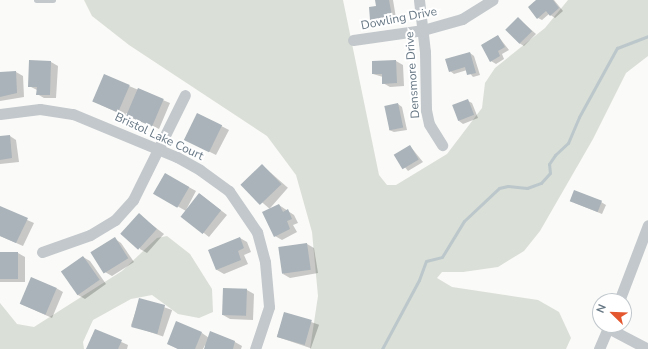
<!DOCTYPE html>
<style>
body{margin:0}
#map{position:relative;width:648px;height:349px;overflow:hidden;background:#fafaf8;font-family:"Nunito Sans",sans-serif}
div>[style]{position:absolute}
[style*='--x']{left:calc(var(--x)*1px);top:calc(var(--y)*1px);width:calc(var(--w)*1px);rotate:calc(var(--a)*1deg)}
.green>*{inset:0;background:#dadfd7}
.shadow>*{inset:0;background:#0003;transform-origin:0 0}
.stream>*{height:3px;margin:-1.5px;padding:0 1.5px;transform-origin:1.5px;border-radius:1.5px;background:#bbc7cb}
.building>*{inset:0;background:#aab3b9;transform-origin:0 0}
.lane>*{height:5.5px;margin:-2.75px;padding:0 2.75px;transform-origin:2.75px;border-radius:2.75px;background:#c3c8cc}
.street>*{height:11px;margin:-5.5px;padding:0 5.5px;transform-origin:5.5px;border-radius:5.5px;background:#c3c8cc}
span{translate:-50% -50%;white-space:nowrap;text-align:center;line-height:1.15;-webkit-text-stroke:4px #fff;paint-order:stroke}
.street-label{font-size:12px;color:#657683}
.north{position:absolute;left:592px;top:293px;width:40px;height:40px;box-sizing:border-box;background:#fff;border:1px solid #c1c8cd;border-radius:50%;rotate:293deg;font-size:11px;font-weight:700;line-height:16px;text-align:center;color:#657683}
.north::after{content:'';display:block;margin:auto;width:14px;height:18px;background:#e4572e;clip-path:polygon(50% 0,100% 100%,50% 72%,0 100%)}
</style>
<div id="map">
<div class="green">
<i style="clip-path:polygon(84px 0,343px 0,379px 175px,387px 185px,396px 185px,447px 154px,482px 108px,485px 83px,495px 68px,545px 28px,568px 0,648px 0,648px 56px,626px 73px,593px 139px,540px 231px,524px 251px,498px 267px,463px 272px,442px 272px,437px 278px,452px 287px,538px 300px,559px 312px,571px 338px,566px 349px,310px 349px,318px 296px,312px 232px,296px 175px,267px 136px,129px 45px,92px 16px)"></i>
<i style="clip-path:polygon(167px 236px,190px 254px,212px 289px,213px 312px,199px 318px,178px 314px,152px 295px,131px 299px,93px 320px,83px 342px,84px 349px,0 349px,0 303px,17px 324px,34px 327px,122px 271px,157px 238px)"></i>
</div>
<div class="shadow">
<i style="clip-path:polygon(376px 0,393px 0,396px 18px,376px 22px,371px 19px,377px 7px)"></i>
<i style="clip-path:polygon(538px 0,554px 0,563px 11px,555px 18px,549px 14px,542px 20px,538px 18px)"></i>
<i style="clip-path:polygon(518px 18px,536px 34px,524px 46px,519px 43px)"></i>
<i style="clip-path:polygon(498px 36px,509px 50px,502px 54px,504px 59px,496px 64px,491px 61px)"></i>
<i style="clip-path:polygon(470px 53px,474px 56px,480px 75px,473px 77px,467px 70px,454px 74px,450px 71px)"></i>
<i style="clip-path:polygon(396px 61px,403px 65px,404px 86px,390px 87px,383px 83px,383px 77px,373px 74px)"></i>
<i style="clip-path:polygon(51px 62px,58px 66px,56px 98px,44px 98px,37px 94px,37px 90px,29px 86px)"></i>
<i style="clip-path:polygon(16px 72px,23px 76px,24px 97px,0 101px,0 73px)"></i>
<i style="clip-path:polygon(129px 86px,170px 103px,159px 129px,126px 113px,125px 116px,101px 105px)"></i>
<i style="clip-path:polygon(468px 101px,472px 103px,478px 118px,463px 124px,459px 121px)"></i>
<i style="clip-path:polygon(398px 104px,402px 107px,407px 130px,394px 132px,389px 130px)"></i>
<i style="clip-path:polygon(198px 114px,229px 130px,216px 155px,192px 143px)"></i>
<i style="clip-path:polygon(10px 136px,16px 140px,19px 162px,0 164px,0 137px)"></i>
<i style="clip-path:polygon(410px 146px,423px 162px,408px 171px,395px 155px)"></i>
<i style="left:263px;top:166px;width:33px;height:28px;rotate:41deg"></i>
<i style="clip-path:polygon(165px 174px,196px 191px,186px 210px,200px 194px,227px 215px,209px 237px,182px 216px,186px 211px,154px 193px)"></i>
<i style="clip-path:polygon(601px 202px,606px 205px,602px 214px,575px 203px)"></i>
<i style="clip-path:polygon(279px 205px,294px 215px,298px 223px,293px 225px,297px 232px,282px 240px,275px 236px)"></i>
<i style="clip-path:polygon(0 208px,34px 223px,23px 246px,0 236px)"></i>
<i style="clip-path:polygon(139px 215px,164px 234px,147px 253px,140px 249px)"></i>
<i style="clip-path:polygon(240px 238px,247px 242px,251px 252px,244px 255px,248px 264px,224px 274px,217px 270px,209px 250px)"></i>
<i style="clip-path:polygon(115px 239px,121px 243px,134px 262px,112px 276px,105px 272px)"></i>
<i style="clip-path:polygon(307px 244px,314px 248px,318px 273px,290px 278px,283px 274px)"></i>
<i style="clip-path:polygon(0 253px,18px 253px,25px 257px,25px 282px,0 282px)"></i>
<i style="clip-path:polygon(83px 257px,90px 261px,106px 284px,85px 299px,78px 295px)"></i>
<i style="clip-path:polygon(56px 288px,63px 292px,52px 318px,21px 304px)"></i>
<i style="clip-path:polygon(224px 289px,247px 290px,254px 294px,253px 320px,230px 319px,223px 315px)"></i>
<i style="left:140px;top:299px;width:34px;height:28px;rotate:19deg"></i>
<i style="left:285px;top:313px;width:36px;height:25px;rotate:19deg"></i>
<i style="clip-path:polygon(95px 330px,128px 345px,127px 349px,87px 349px)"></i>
<i style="clip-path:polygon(202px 333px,209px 338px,211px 333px,235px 342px,242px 346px,241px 349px,205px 349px,205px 345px,203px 349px,178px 349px,168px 344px)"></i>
</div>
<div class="stream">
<i style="--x:382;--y:349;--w:78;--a:-61.8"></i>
<i style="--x:419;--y:280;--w:20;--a:-70"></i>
<i style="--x:426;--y:261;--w:16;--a:-14"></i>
<i style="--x:442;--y:257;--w:42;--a:-58.6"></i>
<i style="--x:464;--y:221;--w:48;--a:-43.3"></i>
<i style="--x:499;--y:188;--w:9;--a:-13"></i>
<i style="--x:508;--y:186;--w:19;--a:6"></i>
<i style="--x:527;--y:188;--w:15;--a:-20"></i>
<i style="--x:541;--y:183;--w:13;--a:-48"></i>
<i style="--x:550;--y:173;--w:9;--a:-96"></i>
<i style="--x:549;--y:164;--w:11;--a:-56"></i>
<i style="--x:555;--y:155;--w:18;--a:-43"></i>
<i style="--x:568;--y:143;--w:28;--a:-67"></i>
<i style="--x:579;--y:117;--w:79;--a:-61.2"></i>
<i style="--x:617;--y:48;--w:33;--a:-21"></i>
</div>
<div class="building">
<i style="clip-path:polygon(375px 0,389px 0,392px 16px,370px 20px,369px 7px,376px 6px)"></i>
<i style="clip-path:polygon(536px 0,553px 0,559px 8px,550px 16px,546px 11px,537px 19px,528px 7px)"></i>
<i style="left:518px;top:17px;width:20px;height:18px;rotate:45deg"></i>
<i style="clip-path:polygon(498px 35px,505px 47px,498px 51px,500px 56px,490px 62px,481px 45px)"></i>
<i style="clip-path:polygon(470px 52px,476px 73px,467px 75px,465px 67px,449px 72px,445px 59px)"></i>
<i style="clip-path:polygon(29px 60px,51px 61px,50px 95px,36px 95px,37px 87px,28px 87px)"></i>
<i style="clip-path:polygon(396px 60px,397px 83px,382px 84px,382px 74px,372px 74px,372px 61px)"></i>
<i style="clip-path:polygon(16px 71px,17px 93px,0 97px,0 72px)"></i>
<i style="left:104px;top:74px;width:28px;height:30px;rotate:23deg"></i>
<i style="left:138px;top:88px;width:28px;height:30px;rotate:23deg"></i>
<i style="left:468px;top:99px;width:17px;height:17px;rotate:69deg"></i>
<i style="left:398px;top:103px;width:25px;height:14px;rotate:78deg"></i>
<i style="left:197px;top:113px;width:28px;height:30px;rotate:26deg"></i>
<i style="clip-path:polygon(10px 135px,12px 158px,0 160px,0 136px)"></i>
<i style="left:410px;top:145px;width:17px;height:19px;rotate:59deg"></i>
<i style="left:262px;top:164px;width:28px;height:30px;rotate:46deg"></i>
<i style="left:165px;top:173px;width:28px;height:24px;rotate:30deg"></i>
<i style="left:574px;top:190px;width:30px;height:12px;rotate:21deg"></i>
<i style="left:199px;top:193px;width:28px;height:30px;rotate:38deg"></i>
<i style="clip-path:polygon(279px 204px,283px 212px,288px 209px,292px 219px,287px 221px,290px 229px,274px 237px,262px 212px)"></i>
<i style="clip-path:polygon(0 206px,28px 218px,16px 243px,0 236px)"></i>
<i style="left:139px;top:213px;width:24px;height:28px;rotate:42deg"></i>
<i style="left:115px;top:237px;width:25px;height:29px;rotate:58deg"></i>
<i style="clip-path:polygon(240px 237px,244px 248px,238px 251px,241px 260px,216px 270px,208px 250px)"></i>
<i style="left:307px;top:243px;width:27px;height:29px;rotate:82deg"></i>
<i style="left:0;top:252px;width:18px;height:27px"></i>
<i style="left:83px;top:256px;width:29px;height:27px;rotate:55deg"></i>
<i style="left:31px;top:277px;width:28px;height:29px;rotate:23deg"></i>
<i style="left:223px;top:288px;width:24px;height:27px;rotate:2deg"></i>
<i style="left:139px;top:298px;width:27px;height:30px;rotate:15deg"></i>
<i style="left:284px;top:312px;width:29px;height:26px;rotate:16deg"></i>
<i style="clip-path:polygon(176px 321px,202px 332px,195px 349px,178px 349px,167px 344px)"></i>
<i style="clip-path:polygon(95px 329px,122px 340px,118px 349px,86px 349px)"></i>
<i style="clip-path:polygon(210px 331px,235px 341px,233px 349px,204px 349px)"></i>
</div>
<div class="lane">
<i style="--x:37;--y:0;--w:16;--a:0"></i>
</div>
<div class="street">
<i style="--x:419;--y:0;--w:52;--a:83.4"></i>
<i style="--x:425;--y:52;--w:58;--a:89"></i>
<i style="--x:426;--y:110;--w:14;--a:78"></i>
<i style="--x:429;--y:124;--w:25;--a:58"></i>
<i style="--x:353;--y:40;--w:71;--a:-8.1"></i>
<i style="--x:423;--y:30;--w:41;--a:-15.8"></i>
<i style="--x:462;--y:19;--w:36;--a:-32"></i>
<i style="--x:0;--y:114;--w:40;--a:-7.1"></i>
<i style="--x:40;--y:109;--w:33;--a:9"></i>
<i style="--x:73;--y:114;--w:113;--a:22.5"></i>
<i style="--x:177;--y:157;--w:26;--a:29"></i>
<i style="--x:200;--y:170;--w:36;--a:36"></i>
<i style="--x:229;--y:191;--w:50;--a:55.7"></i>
<i style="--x:257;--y:232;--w:31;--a:75"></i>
<i style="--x:265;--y:262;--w:45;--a:84.9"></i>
<i style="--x:269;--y:307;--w:44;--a:108.4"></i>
<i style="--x:42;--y:252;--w:51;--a:-19.5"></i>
<i style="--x:90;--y:235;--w:29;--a:-31"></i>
<i style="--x:115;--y:220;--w:27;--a:-48"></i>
<i style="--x:133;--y:200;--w:117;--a:-63.7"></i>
<i style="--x:619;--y:301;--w:81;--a:-69.1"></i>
<i style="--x:608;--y:328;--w:45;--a:27.7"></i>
<i style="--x:599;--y:349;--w:26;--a:-67"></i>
</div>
<div class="street-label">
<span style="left:399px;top:19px;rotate:-11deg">Dowling Drive</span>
<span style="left:413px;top:75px;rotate:-94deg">Densmore Drive</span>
<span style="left:159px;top:137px;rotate:25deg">Bristol Lake Court</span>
</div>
<div class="north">N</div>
</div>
